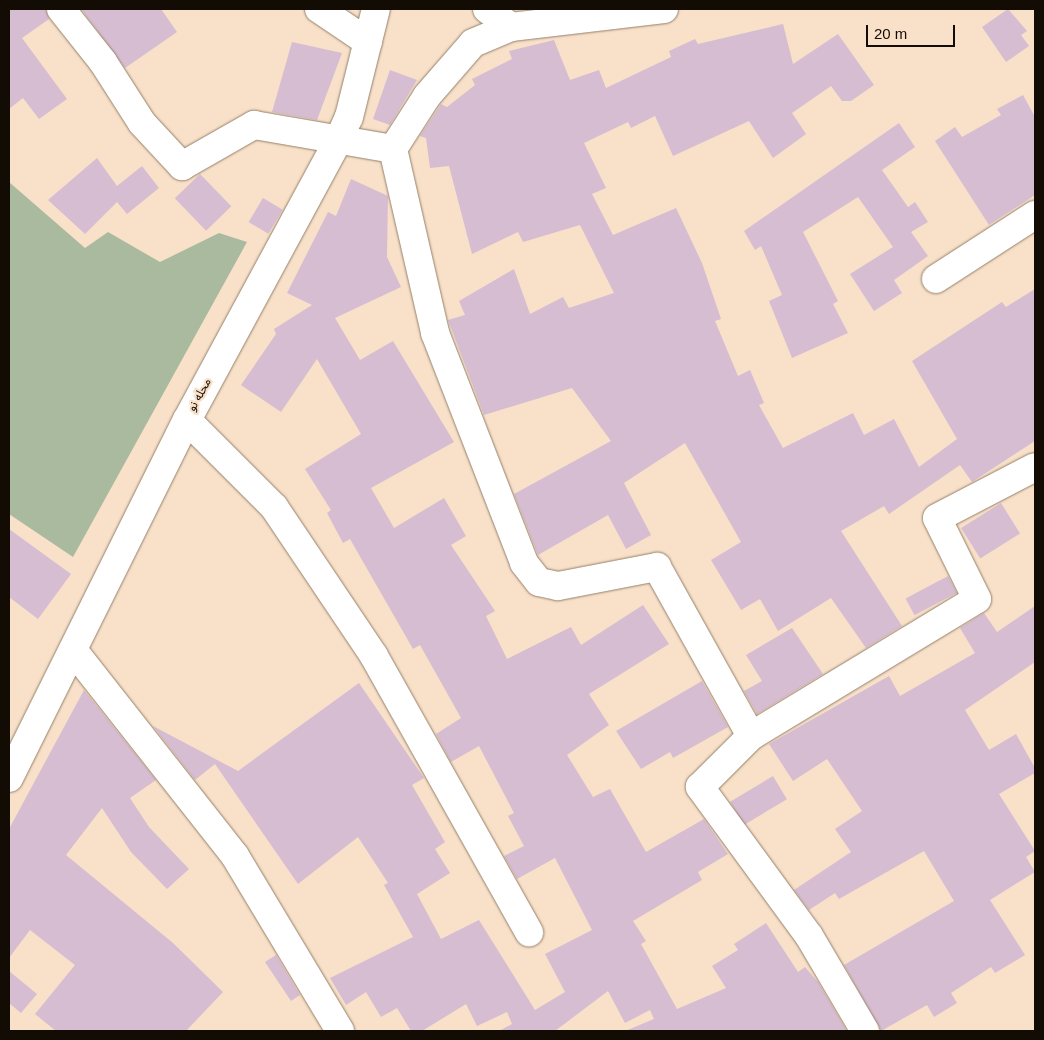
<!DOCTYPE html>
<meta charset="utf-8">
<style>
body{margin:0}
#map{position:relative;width:1044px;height:1040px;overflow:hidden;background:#f8e0c9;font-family:Arial,"Noto Sans Arabic",sans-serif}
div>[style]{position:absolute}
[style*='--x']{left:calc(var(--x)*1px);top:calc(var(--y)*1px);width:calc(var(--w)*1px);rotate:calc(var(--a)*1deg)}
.green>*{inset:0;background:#aaba9f}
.building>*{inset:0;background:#d7bdd2;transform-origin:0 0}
.roads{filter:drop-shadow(0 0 1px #95806a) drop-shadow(0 0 1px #95806a)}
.minor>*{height:28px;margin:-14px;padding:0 14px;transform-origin:14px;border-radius:14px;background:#fff}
span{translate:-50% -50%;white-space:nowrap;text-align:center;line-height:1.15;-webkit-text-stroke:4.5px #f8e0c9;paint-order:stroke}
.street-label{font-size:12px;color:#130c05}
.frame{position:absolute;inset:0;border:10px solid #130c05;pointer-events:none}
.scale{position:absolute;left:866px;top:25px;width:89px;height:22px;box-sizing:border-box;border:2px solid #130c05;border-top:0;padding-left:6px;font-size:15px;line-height:18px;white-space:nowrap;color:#130c05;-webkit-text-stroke:4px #f8e0c9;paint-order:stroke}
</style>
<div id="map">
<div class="green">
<i style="clip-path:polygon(9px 182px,85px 248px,108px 232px,160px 262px,219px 233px,247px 242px,73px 557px,9px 514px)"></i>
</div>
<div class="building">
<i style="clip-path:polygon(9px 9px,46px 9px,49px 19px,22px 38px,67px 99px,39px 119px,23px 98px,9px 109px)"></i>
<i style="clip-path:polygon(81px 9px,161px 9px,177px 32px,125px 68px)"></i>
<i style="clip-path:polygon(1008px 9px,1027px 31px,1021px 35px,1029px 46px,1006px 62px,982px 27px)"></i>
<i style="clip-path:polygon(783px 24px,793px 64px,838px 34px,874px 85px,851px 101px,842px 101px,831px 86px,792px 113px,806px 134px,773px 158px,749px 121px,673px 156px,655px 116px,631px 128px,628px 122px,584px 143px,606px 188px,592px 194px,613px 235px,676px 208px,702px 263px,721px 319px,715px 321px,738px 376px,750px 370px,764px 403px,759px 405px,783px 448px,853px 413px,864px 435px,894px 419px,919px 467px,957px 439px,912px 361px,1002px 302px,1006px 307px,1035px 289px,1035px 441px,972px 482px,960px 465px,889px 514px,884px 506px,841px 531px,902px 626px,866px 648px,831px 598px,778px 631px,760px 599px,741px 610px,711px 560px,741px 542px,685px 443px,624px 483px,651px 535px,626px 549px,608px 515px,538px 555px,514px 494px,611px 441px,572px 388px,484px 415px,448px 320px,465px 315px,459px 301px,514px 269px,530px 314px,563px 297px,569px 308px,614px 293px,580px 225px,523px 242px,518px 232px,472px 254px,449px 166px,430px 168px,426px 138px,420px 136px,441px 104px,447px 107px,475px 85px,472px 79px,512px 59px,509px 51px,554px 40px,570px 80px,599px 70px,606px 88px,671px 57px,669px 51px,695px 39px,698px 44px)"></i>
<i style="clip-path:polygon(292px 42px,342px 53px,317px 120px,272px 112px)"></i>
<i style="clip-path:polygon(390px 70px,417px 80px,390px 125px,373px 119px)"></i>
<i style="clip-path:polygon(1023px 95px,1035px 117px,1035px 195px,989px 225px,935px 141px,955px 127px,962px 137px,1001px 115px,997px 109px)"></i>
<i style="clip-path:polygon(899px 123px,915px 147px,882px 170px,908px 207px,915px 202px,928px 222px,911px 232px,928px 256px,894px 280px,902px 293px,874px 311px,850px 274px,893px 247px,858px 197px,803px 232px,838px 301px,833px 304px,848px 333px,792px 358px,769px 301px,782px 295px,761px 246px,755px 250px,744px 231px)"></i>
<i style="clip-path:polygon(97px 158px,117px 186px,142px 166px,159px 188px,127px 214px,117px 202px,85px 234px,48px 200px)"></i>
<i style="left:200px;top:174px;width:45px;height:35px;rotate:46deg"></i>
<i style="clip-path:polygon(351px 179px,388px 196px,387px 257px,401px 287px,335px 318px,360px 360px,393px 341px,454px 442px,371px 488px,394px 528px,444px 498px,466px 536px,451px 545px,495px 611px,486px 616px,507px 659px,571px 627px,581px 645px,643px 605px,669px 644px,589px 694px,609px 725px,567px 755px,593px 797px,610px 789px,646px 852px,704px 819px,728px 854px,698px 872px,702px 880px,633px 921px,646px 941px,641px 944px,677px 1009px,726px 988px,712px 966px,738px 950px,734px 944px,766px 923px,798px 972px,805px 967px,818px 982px,847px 1031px,625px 1031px,654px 1019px,650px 1010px,625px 1023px,608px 991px,555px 1031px,499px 1031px,512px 1024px,507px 1012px,477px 1026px,466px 1004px,422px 1031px,411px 1031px,397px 1008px,381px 1017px,366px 992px,346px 1005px,330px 978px,413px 937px,384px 885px,388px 883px,358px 837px,298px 884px,215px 764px,195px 780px,153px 726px,238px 771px,359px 683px,424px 778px,412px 785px,445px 842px,435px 849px,450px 873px,417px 894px,441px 939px,479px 920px,535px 1010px,565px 992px,545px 954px,592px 930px,555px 858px,517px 879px,504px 856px,524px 846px,508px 816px,514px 813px,479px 746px,451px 762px,436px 734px,461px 718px,420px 645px,413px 649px,350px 539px,343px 543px,327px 513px,331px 510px,305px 469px,361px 434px,317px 359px,281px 412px,241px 385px,276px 334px,274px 329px,312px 305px,287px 293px,328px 212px,336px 216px)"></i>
<i style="left:263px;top:198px;width:23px;height:28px;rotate:31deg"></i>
<i style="left:1001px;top:503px;width:36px;height:47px;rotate:58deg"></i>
<i style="clip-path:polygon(9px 529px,71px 574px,38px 619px,9px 597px)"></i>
<i style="left:948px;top:576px;width:19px;height:48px;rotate:62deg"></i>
<i style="clip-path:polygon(1035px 606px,1035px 662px,965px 710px,989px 750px,1016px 734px,1035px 768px,1035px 773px,999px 794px,1035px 851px,1026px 857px,1035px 872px,990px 900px,1025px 955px,995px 973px,991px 967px,951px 993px,957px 1003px,934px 1017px,927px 1005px,881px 1031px,844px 965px,954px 901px,924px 851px,839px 899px,835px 893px,809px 910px,794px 890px,851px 852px,835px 829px,862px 811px,827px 759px,793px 781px,769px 744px,889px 676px,900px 696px,975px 653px,960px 628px,984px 613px,997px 632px)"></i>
<i style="clip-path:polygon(792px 628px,823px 674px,757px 714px,744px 691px,762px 681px,746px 655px)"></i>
<i style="clip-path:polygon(702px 681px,728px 727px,673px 758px,670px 752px,641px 769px,616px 731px)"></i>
<i style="clip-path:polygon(84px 690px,156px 780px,130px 798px,149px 827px,189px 869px,167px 889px,131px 852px,102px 808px,66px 855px,173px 943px,223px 992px,186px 1031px,56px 1031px,35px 1014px,75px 965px,30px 930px,9px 958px,9px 829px)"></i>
<i style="left:773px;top:776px;width:27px;height:50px;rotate:59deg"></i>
<i style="clip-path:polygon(276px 955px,300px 995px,291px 1001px,265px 962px)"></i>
<i style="clip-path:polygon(9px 971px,37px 994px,21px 1013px,9px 1003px)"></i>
</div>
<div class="roads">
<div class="minor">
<i style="--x:61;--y:9;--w:68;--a:51.6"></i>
<i style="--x:103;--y:62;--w:72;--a:57.4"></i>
<i style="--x:142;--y:123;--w:59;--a:47.1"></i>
<i style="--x:182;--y:166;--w:83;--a:-29.7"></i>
<i style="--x:254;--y:125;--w:141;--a:9.8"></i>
<i style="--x:393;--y:149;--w:63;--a:-57.3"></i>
<i style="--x:427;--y:96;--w:70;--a:-49"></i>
<i style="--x:473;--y:43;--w:41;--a:-22.8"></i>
<i style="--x:511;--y:27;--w:154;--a:-6.7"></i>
<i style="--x:319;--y:9;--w:59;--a:34"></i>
<i style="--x:487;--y:9;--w:30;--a:37"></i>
<i style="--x:393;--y:149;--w:189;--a:77.1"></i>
<i style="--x:435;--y:333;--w:247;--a:68.8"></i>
<i style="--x:524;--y:563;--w:24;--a:52"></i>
<i style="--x:539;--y:582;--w:19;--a:12"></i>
<i style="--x:558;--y:586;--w:101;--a:-10.9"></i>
<i style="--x:657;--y:567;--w:193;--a:60.9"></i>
<i style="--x:936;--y:279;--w:118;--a:-32.9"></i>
<i style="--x:187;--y:420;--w:123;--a:45"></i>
<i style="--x:274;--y:507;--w:179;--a:56.1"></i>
<i style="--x:374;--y:656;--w:317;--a:60.7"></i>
<i style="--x:73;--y:650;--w:262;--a:51.8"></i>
<i style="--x:235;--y:856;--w:204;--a:59"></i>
<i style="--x:9;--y:778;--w:400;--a:-63.6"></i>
<i style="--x:187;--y:420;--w:319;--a:-61.6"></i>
<i style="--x:339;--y:139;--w:24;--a:-66"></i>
<i style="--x:349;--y:117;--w:111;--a:-76"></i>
<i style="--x:865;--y:1031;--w:110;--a:-120.5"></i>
<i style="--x:809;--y:936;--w:185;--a:-126.2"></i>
<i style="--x:700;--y:787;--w:72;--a:-45"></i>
<i style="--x:751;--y:736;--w:264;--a:-31.2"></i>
<i style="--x:977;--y:599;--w:90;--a:-116.3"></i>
<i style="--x:937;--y:518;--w:110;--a:-27.5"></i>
</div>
</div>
<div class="street-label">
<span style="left:200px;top:395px;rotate:-61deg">محله نو</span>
</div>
<div class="frame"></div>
<div class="scale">20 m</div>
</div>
